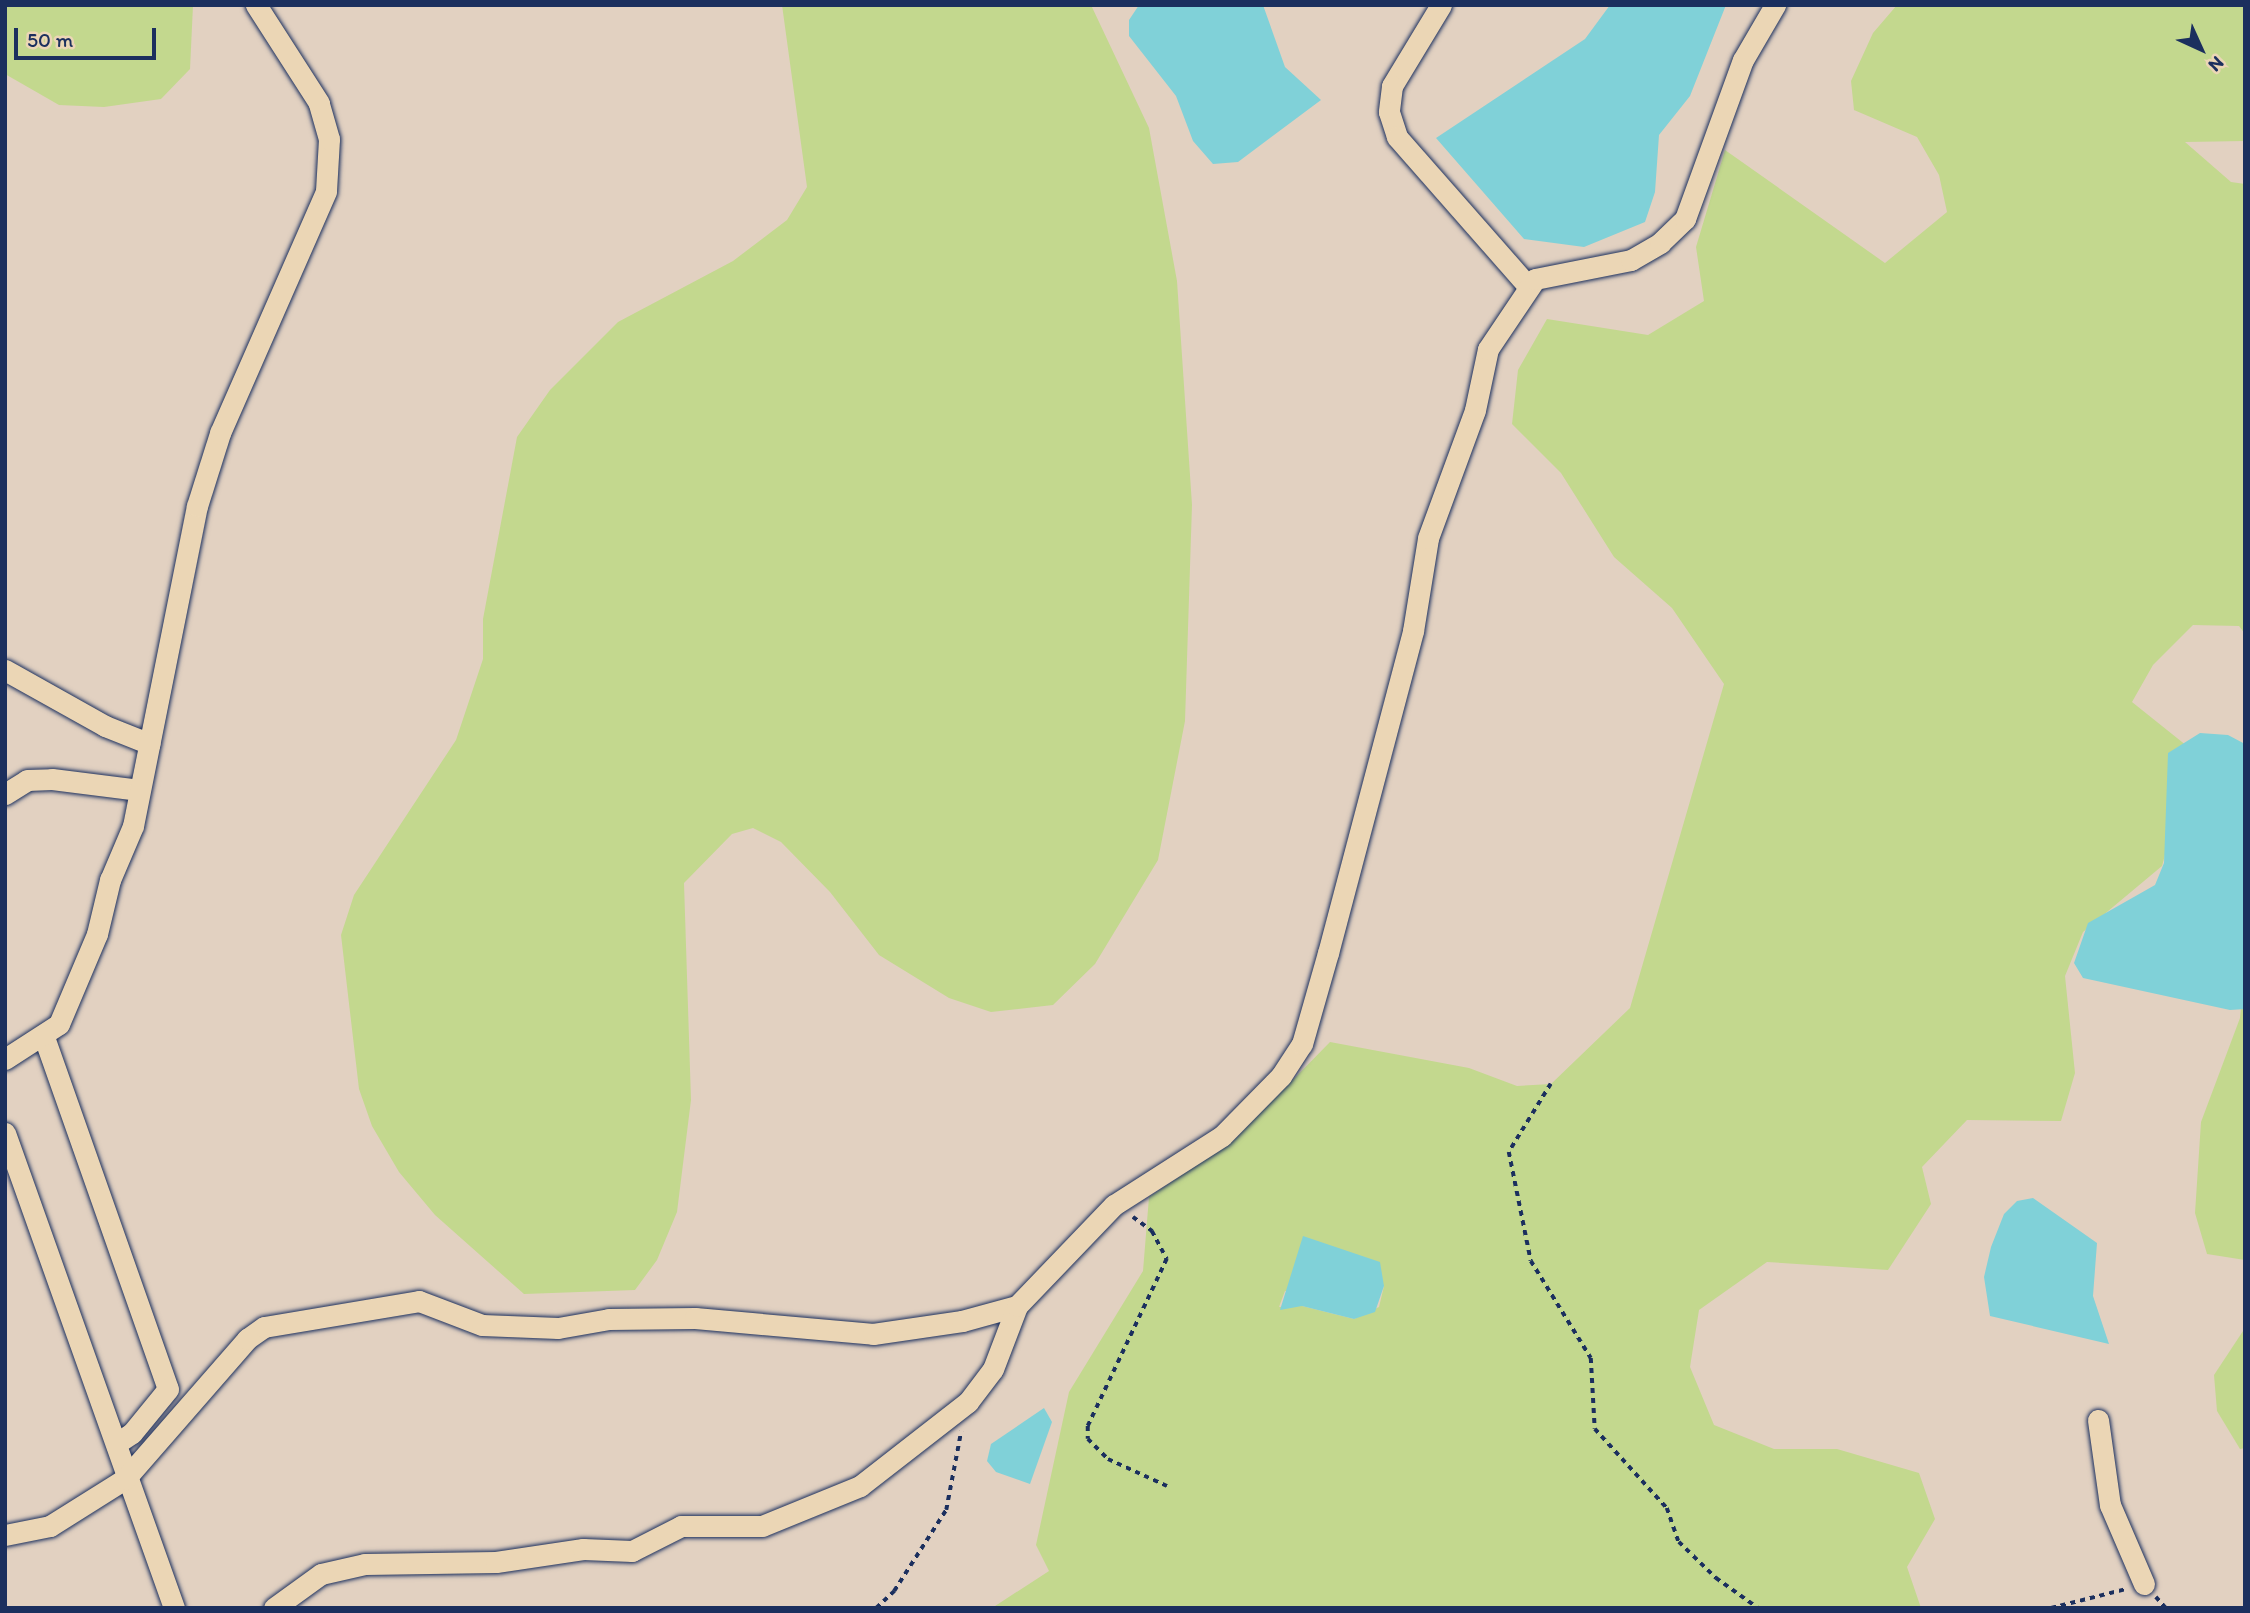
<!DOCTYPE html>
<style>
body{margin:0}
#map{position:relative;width:2250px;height:1613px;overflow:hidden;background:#e2d1c1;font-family:Itim,sans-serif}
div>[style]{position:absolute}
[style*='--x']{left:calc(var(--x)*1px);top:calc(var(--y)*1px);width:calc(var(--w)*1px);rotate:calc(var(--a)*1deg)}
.green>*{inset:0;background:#c3d88e}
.water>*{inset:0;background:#80d1d8}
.path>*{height:3.5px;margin-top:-1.75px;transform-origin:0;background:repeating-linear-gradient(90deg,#1b2f5e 0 5px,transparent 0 10px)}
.roads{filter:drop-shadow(0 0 2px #1b2f5e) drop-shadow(0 0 2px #1b2f5e)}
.street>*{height:21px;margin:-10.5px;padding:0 10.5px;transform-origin:10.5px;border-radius:10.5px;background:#ebd6b5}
span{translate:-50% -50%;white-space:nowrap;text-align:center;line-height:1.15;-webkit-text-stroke:5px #ebd6b5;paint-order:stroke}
.frame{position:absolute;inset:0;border:7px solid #1b2f5e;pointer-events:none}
.north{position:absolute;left:2166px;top:14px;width:70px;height:70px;-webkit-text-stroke:5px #ebd6b5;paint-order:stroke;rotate:135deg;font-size:19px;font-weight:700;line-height:28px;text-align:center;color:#1b2f5e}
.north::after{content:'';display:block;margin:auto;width:24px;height:32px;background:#1b2f5e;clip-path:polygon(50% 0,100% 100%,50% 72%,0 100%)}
.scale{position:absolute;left:14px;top:28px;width:142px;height:32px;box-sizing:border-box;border:4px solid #1b2f5e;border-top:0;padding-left:9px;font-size:21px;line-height:24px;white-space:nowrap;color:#1b2f5e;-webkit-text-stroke:5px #ebd6b5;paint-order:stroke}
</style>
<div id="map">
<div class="green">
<i style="clip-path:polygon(5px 5px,193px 5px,190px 69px,161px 99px,104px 107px,59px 105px,5px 74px)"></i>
<i style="clip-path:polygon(782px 5px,1091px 5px,1149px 128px,1177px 281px,1192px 505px,1185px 721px,1158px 860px,1095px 964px,1053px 1005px,991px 1012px,949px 998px,879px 955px,830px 892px,781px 842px,753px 828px,732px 834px,684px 883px,691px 1100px,677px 1212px,657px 1260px,635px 1290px,524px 1294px,435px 1215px,399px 1172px,372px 1126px,359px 1089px,341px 935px,354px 895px,456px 740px,483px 659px,483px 619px,517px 437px,550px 390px,618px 322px,733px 261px,787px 220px,807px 187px)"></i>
<i style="clip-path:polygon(evenodd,1897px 5px,2245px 5px,2245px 141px,2185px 142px,2231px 182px,2245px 184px,2245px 634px,2239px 626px,2193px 625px,2153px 665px,2132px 702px,2187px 746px,2181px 796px,2162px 866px,2083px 932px,2065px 976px,2075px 1073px,2061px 1121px,1967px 1120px,1922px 1167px,1931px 1204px,1888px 1270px,1767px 1262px,1699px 1310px,1690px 1367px,1714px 1425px,1774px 1449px,1837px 1449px,1919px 1473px,1935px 1519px,1907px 1567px,1921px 1608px,992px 1608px,1049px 1571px,1036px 1545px,1069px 1392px,1143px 1271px,1149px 1197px,1233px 1141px,1330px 1042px,1469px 1068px,1517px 1086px,1551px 1084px,1630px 1008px,1724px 684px,1672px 608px,1614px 557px,1561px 473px,1512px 424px,1518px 370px,1547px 319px,1648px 335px,1704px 301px,1696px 247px,1725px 150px,1885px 263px,1947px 212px,1939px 175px,1917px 137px,1854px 110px,1851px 81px,1873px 33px,1897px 5px,1384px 1286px,1379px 1307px,1354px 1319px,1302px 1306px,1279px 1307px,1285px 1291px,1384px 1286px)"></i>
<i style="clip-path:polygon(2245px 966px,2245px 1260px,2207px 1254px,2195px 1213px,2201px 1122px,2240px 1018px)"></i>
<i style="clip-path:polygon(2245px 1328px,2245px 1448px,2240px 1449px,2217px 1411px,2214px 1375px)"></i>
</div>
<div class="water">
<i style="clip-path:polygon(1139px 5px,1263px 5px,1285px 67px,1321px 100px,1238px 162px,1213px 164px,1193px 141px,1176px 96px,1129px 36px,1129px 20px)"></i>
<i style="clip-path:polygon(1610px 5px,1726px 5px,1690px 96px,1659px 135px,1655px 192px,1645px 222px,1584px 247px,1524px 239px,1436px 138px,1585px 39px)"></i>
<i style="clip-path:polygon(2200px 733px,2228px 735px,2245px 744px,2245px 1009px,2230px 1010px,2083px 978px,2074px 963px,2088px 923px,2155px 885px,2164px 863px,2168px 753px)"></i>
<i style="clip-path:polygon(2033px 1198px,2097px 1243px,2093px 1296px,2109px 1344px,1990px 1316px,1984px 1277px,1991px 1247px,2004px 1214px,2017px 1201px)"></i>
<i style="clip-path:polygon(1303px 1236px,1380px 1262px,1384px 1286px,1375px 1312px,1354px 1319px,1302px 1306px,1280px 1310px)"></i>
<i style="clip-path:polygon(1044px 1408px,1052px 1422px,1030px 1484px,996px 1472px,987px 1461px,991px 1444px)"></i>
</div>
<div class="path">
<i style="--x:1551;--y:1084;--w:80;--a:121.7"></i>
<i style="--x:1509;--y:1152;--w:111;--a:78.6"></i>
<i style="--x:1531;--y:1261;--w:114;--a:58.3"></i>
<i style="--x:1591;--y:1358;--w:71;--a:86.8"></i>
<i style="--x:1595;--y:1429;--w:107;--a:47.7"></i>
<i style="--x:1667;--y:1508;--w:36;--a:71"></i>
<i style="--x:1679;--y:1542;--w:52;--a:44.2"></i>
<i style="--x:1716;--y:1578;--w:52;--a:35.5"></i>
<i style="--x:1133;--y:1217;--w:24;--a:36"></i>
<i style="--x:1152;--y:1231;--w:32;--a:62"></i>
<i style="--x:1167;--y:1259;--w:185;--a:115.3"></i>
<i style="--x:1088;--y:1426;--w:13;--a:90"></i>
<i style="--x:1088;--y:1439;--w:28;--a:45"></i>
<i style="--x:1108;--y:1459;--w:65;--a:24.6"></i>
<i style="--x:2156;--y:1597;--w:15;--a:48"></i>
<i style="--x:876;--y:1608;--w:25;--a:-43"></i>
<i style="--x:894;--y:1591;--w:96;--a:-57.3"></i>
<i style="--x:946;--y:1510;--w:80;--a:-79.2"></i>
<i style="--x:2051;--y:1608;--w:77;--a:-14.2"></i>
</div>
<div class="roads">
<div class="street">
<i style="--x:1441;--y:5;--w:95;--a:121.2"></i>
<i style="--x:1392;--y:86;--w:26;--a:97"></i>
<i style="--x:1389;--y:112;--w:26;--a:72"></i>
<i style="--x:1397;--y:137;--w:197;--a:48.7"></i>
<i style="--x:5;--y:670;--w:115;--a:29.2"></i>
<i style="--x:105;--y:726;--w:48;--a:21.8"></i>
<i style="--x:5;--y:794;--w:26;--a:-32"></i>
<i style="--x:27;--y:780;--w:25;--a:-2"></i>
<i style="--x:52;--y:779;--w:88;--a:7.2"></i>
<i style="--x:44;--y:1037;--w:373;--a:70.6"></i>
<i style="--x:168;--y:1389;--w:57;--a:129.3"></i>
<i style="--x:132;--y:1433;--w:18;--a:146"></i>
<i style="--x:5;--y:1059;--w:64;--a:-32.9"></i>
<i style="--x:59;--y:1024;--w:98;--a:-67.1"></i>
<i style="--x:97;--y:934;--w:56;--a:-76.5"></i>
<i style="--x:110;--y:880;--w:59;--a:-66.9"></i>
<i style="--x:133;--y:826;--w:326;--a:-78.7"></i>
<i style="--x:197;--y:506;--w:77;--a:-72.5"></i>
<i style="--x:220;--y:433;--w:264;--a:-66.3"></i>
<i style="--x:326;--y:191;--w:52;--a:-86.7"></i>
<i style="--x:329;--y:139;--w:37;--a:-106"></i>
<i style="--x:319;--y:103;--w:117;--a:-122.7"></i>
<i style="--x:5;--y:1133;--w:504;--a:70.41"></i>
<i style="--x:2098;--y:1420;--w:86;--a:82"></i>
<i style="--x:2110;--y:1505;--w:86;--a:66.7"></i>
<i style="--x:5;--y:1535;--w:46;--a:-11.3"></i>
<i style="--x:50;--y:1526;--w:89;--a:-32.1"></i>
<i style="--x:125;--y:1479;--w:186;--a:-48.9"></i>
<i style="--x:247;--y:1339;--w:21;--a:-35"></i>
<i style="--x:264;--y:1327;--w:157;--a:-9.5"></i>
<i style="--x:419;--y:1301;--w:67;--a:20.9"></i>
<i style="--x:482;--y:1325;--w:76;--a:2.3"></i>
<i style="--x:558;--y:1328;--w:52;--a:-10"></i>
<i style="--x:609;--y:1319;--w:86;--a:-0.7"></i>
<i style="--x:695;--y:1318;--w:179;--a:5.1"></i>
<i style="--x:873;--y:1334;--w:90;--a:-8.3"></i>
<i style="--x:962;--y:1321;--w:57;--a:-15.3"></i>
<i style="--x:274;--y:1608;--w:58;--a:-35.9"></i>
<i style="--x:321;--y:1574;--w:45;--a:-12.8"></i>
<i style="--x:365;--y:1564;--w:131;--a:-0.9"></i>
<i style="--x:496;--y:1562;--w:88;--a:-8.5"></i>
<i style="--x:583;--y:1549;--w:49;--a:2.3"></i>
<i style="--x:632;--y:1551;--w:55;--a:-27"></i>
<i style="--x:681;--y:1526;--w:81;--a:0"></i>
<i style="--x:762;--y:1526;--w:106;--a:-22.2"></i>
<i style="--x:860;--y:1486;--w:137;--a:-37.9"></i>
<i style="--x:968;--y:1402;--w:41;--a:-52.9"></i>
<i style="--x:993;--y:1369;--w:67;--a:-69.1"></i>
<i style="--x:1017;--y:1306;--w:140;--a:-46.2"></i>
<i style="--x:1114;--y:1205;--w:128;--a:-32.6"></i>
<i style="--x:1222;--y:1136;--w:84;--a:-45.5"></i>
<i style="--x:1281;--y:1076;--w:38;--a:-57"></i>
<i style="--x:1302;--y:1044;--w:95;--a:-74.1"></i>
<i style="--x:1328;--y:953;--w:333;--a:-75.2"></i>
<i style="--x:1413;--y:631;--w:94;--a:-80.8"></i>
<i style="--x:1428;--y:538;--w:136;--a:-69.8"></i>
<i style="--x:1475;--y:410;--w:62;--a:-78"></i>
<i style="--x:1488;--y:349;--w:84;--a:-56.1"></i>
<i style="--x:1535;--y:279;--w:98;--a:-11.2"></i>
<i style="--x:1631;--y:260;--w:34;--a:-30"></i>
<i style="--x:1660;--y:243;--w:35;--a:-44"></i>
<i style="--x:1685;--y:219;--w:169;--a:-70"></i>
<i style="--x:1743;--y:60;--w:64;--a:-59.8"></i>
</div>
</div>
<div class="frame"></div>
<div class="north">N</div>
<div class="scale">50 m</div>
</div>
